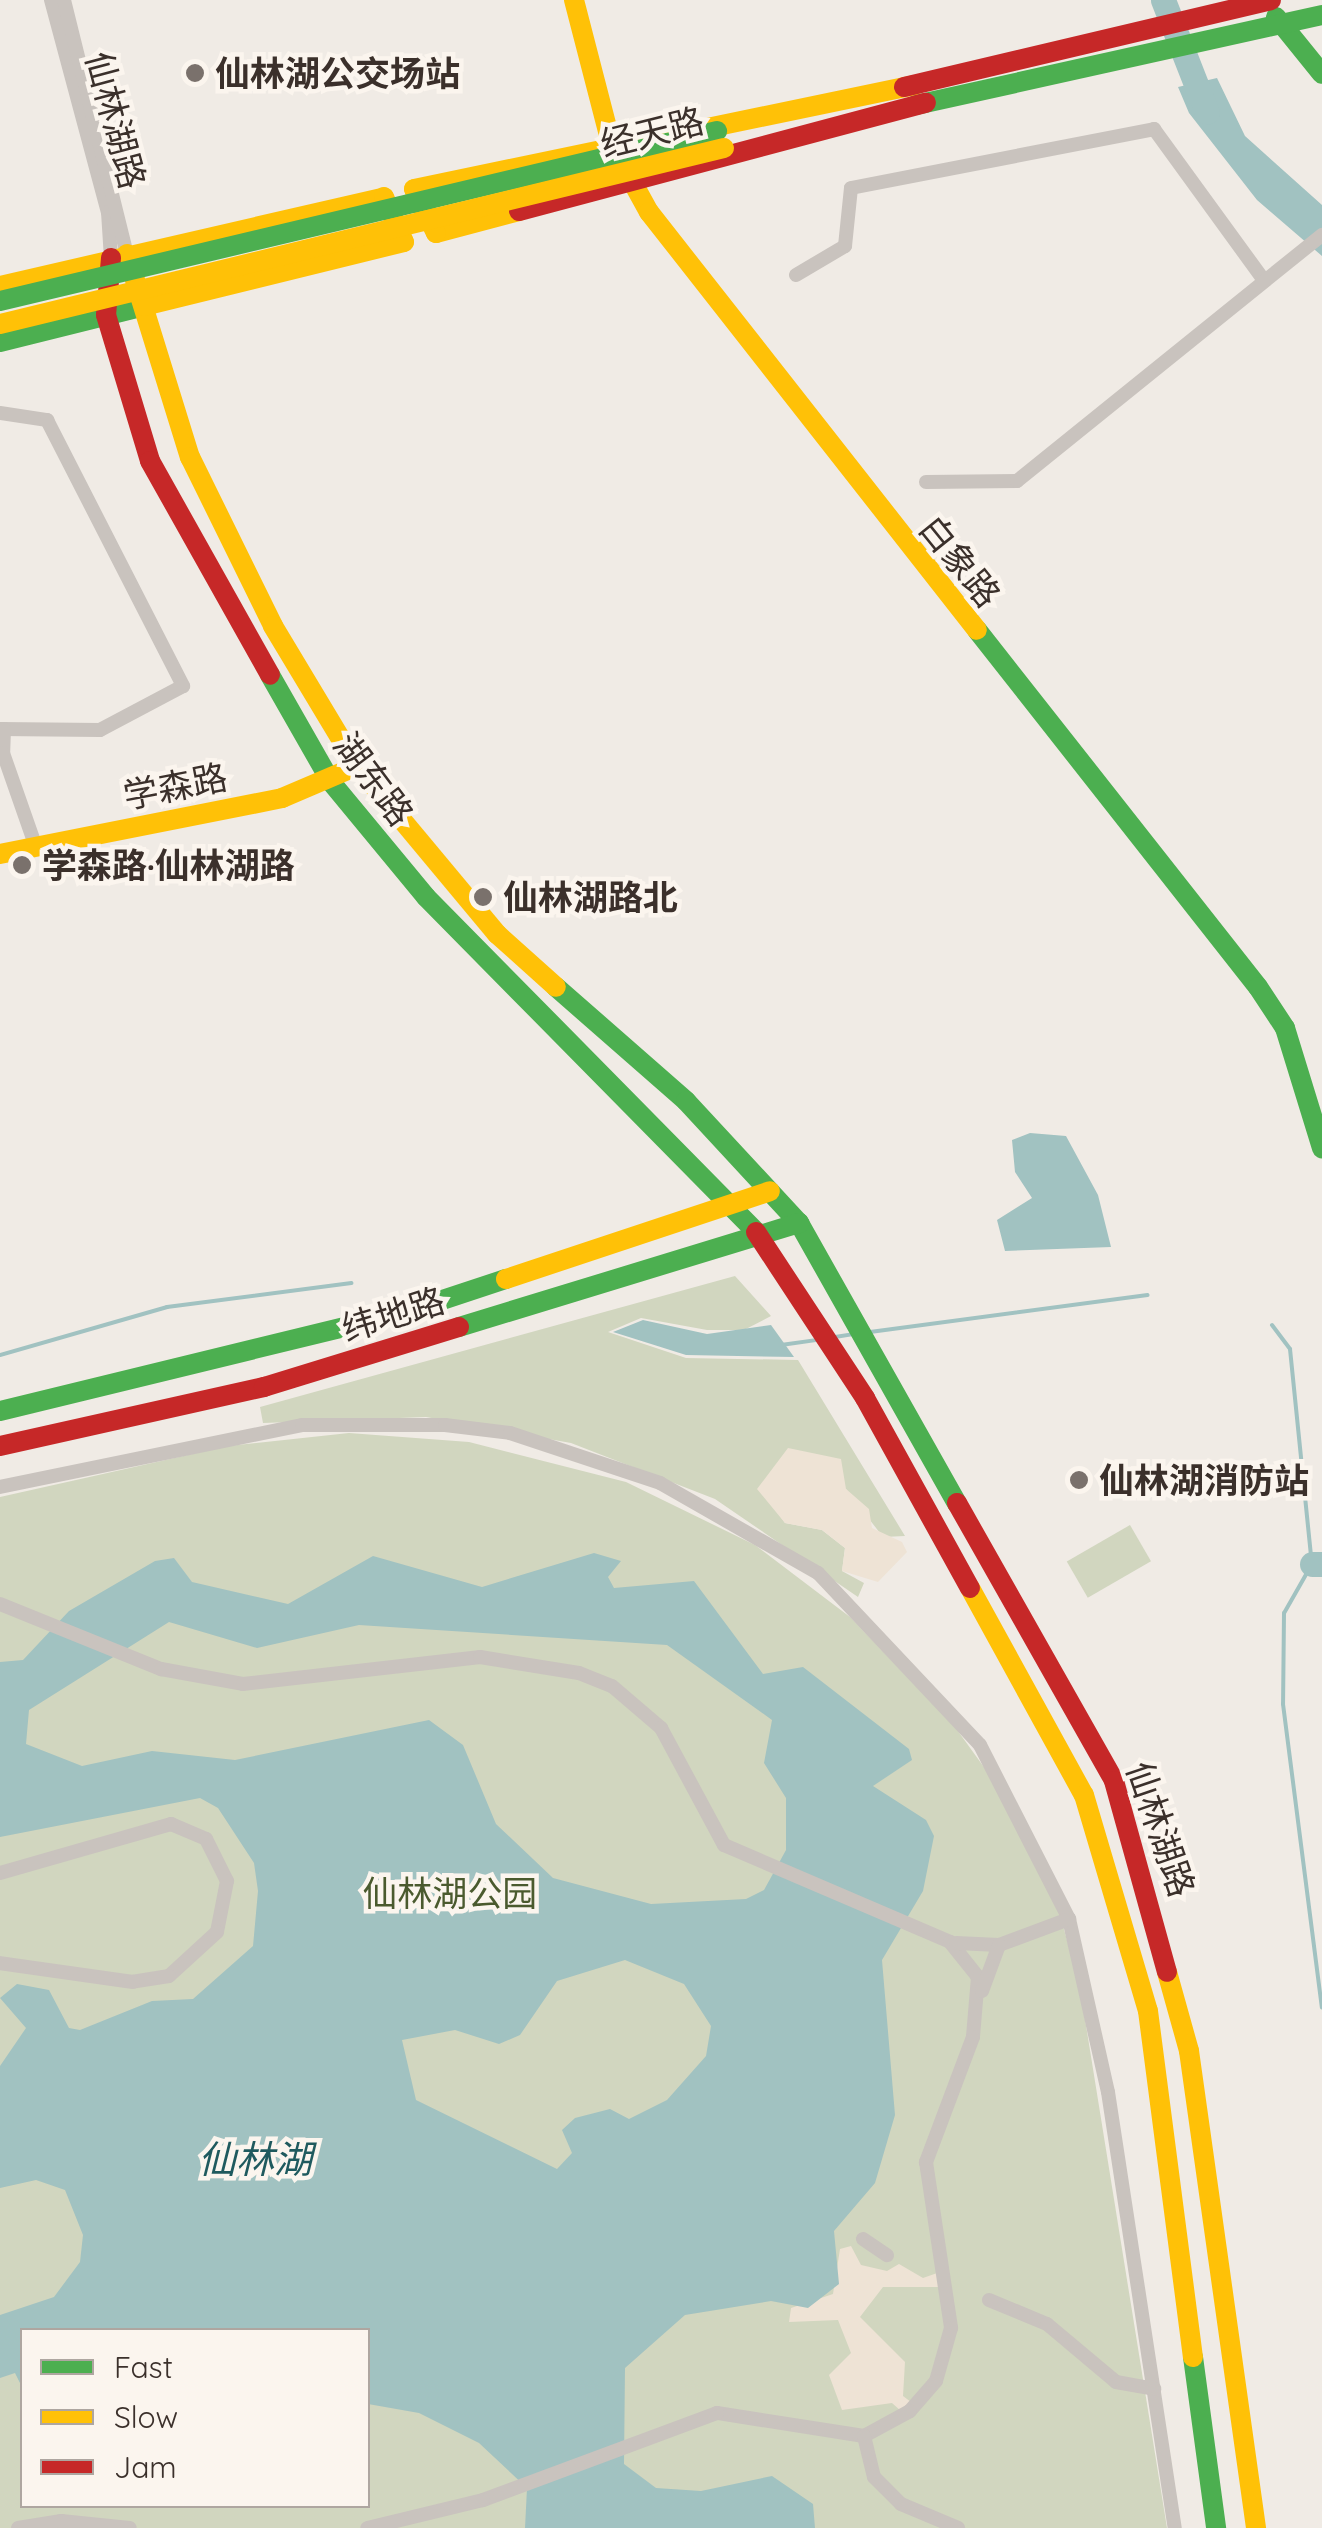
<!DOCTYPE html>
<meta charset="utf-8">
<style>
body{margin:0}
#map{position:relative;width:1322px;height:2528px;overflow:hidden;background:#f0ebe5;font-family:Quicksand,"Noto Sans SC",sans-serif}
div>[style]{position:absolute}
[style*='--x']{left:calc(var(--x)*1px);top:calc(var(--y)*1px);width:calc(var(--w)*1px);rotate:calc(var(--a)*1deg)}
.green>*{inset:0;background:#d1d6bf;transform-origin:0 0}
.plaza>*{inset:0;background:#eee3d5}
.water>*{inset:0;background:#a1c2c1}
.stream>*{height:4px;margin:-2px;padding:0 2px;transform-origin:2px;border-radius:2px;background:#a1c2c1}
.river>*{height:25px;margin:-12.5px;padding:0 12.5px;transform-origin:12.5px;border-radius:12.5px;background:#a1c2c1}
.street>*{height:14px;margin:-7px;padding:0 7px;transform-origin:7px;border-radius:7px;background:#c9c3be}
.fast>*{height:20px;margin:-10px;padding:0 10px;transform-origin:10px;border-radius:10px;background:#4caf50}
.slow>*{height:20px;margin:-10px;padding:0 10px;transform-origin:10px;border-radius:10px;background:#ffc107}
.jam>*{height:20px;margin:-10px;padding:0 10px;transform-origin:10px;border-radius:10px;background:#c62828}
.fast-bridge>*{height:20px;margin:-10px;padding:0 10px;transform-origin:10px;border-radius:10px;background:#4caf50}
.slow-bridge>*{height:20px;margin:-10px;padding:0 10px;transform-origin:10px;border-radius:10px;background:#ffc107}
.dots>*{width:28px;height:28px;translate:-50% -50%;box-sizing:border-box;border:5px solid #fbf5ee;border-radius:50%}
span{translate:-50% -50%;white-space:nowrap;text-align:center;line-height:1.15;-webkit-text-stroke:9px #fbf5ee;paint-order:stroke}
.poi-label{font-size:35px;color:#3b302b;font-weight:700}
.left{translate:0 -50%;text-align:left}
.street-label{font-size:35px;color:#3b302b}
.park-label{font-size:35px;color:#4a5a2e}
.water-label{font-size:38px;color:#1f5a5e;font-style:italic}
.legend{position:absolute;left:20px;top:2328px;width:350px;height:180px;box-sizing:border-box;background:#fbf5ee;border:2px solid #aea6a0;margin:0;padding:12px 18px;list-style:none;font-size:30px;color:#3b302b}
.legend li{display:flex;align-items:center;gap:20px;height:50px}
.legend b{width:50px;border:2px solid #aea6a0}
</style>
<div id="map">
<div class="green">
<i style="clip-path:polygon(735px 1276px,771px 1316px,744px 1330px,707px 1330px,641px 1318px,608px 1332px,686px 1358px,798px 1360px,905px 1536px,883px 1537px,846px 1489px,763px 1492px,785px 1523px,822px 1530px,845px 1548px,842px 1571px,864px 1583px,858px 1597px,715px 1499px,571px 1443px,426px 1417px,263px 1423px,260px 1407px)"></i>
<i style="clip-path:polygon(evenodd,349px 1433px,469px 1442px,626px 1482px,755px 1545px,850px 1617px,955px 1727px,999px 1788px,1059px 1912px,1079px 1982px,1167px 2528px,0 2528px,0 1497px,228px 1446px,349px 1433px,22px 2330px,368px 2330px,368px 2506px,22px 2506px,22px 2330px)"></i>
<i style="left:1130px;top:1525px;width:42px;height:73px;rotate:60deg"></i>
</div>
<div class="plaza">
<i style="clip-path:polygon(788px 1448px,841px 1459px,846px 1489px,869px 1509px,872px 1528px,902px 1542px,907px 1552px,878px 1582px,842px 1571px,845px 1548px,822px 1530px,785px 1523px,757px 1489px)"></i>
<i style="clip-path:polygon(851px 2246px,861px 2265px,887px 2271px,899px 2264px,923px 2278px,940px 2272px,939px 2287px,883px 2287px,860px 2317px,905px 2362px,903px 2396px,911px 2402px,901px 2411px,892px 2403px,842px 2410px,829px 2375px,851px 2353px,838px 2320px,789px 2322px,791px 2308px,833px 2294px,840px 2249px)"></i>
</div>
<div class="water">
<i style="clip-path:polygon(1217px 78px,1245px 136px,1322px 205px,1322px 256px,1257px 200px,1189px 113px,1178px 87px)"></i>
<i style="clip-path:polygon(1030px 1133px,1066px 1136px,1098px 1195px,1111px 1247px,1005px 1251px,997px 1220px,1032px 1198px,1015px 1172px,1012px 1140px)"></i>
<i style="clip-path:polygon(643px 1320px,707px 1334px,771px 1325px,794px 1357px,686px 1355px,613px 1332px)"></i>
<i style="clip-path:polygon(evenodd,594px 1553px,621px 1561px,608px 1577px,614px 1588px,694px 1581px,763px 1674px,803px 1667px,909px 1749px,912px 1760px,873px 1786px,926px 1820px,934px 1836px,923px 1891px,882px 1960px,895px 2115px,875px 2183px,834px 2231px,839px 2284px,808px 2308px,771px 2301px,685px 2315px,625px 2368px,624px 2464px,656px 2488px,701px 2491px,772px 2476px,813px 2504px,815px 2528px,525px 2528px,527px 2488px,479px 2443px,419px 2413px,368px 2404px,368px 2330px,22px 2330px,22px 2387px,15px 2373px,0 2378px,0 2315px,54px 2297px,80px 2262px,83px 2235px,65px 2190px,36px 2180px,0 2188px,0 2066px,26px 2028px,0 1998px,17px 1984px,49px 1990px,69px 2028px,80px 2030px,152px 2001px,193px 1999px,253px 1946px,258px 1891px,254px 1863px,218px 1808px,200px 1798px,0 1837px,0 1662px,23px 1660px,69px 1611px,155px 1561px,174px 1558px,192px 1582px,288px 1604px,373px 1556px,482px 1587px,594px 1553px,169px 1622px,257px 1648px,359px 1625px,667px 1645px,772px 1720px,764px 1763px,786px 1798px,786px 1850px,764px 1890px,746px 1899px,651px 1904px,553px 1878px,496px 1824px,463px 1745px,429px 1720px,235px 1760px,152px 1751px,82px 1766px,26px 1744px,29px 1710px,169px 1622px,594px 1553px,625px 1960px,684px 1984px,711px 2026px,706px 2056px,667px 2100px,629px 2119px,610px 2109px,575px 2118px,562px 2130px,572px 2153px,557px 2169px,416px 2100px,402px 2040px,455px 2030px,499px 2044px,520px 2035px,557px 1981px,625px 1960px)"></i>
</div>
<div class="stream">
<i style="--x:1272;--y:1325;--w:30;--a:53"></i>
<i style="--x:1290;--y:1349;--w:216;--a:84.2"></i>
<i style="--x:1312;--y:1564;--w:56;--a:119.7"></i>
<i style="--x:1284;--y:1613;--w:91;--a:90.6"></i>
<i style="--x:1283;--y:1704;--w:306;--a:82.7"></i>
<i style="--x:870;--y:1332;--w:280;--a:-7.6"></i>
<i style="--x:835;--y:1337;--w:20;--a:-9"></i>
<i style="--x:781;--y:1345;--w:35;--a:-8"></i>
<i style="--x:0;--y:1355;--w:174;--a:-16"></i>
<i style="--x:167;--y:1307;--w:186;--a:-7.4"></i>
</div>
<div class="river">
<i style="--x:1163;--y:0;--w:120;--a:68.6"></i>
<i style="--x:1312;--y:1564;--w:10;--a:0"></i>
</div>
<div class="street">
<i style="--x:51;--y:0;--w:220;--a:75"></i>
<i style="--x:108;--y:212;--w:46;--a:86.3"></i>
<i style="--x:64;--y:0;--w:262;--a:76.1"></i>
<i style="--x:796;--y:275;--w:57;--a:-30.6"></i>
<i style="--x:845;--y:246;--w:58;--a:-84.1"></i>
<i style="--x:851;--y:188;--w:309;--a:-11"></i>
<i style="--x:1154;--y:129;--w:185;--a:54"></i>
<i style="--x:0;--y:413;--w:48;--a:8.5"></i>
<i style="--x:47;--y:420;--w:299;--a:62.9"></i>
<i style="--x:183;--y:686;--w:94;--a:152.1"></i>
<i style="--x:100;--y:730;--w:100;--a:-179.4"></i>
<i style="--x:926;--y:482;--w:91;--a:-0.6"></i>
<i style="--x:1017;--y:481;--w:392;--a:-38.9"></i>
<i style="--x:4;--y:729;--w:24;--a:92"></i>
<i style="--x:3;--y:753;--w:100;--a:70.7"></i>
<i style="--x:0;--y:1487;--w:308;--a:-11.6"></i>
<i style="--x:302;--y:1425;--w:143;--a:0"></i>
<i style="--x:445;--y:1425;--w:65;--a:7"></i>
<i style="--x:510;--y:1433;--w:158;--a:18.4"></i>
<i style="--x:660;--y:1483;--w:182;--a:29.7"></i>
<i style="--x:818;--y:1573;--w:236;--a:46.7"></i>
<i style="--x:980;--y:1745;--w:195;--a:62.9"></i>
<i style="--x:1069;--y:1919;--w:177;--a:77.3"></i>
<i style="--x:1108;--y:2092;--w:441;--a:81.3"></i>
<i style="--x:0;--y:1604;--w:174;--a:22"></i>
<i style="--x:161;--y:1669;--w:83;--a:10.4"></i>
<i style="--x:243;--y:1684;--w:239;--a:-6.5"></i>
<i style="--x:480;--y:1657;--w:100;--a:9.2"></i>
<i style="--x:579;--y:1673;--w:35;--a:22"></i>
<i style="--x:612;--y:1686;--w:65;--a:40.6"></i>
<i style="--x:661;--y:1728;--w:133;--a:61.7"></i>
<i style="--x:724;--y:1845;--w:246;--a:23.2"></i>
<i style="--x:950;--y:1942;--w:45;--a:51.3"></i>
<i style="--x:978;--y:1977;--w:60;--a:94.8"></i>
<i style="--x:973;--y:2037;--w:134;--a:110.6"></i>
<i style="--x:926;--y:2162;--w:168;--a:81.4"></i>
<i style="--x:951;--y:2328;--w:55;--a:105.8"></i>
<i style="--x:936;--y:2381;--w:40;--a:131"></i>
<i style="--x:910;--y:2411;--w:52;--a:151.5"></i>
<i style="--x:864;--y:2436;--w:149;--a:-171.1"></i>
<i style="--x:717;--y:2413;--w:250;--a:159.6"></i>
<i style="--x:483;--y:2500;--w:119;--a:166.4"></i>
<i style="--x:0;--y:1873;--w:178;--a:-16"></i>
<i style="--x:171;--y:1824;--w:38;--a:23"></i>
<i style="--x:206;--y:1839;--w:47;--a:63.4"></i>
<i style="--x:227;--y:1881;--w:52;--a:101.1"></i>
<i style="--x:217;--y:1932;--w:65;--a:137.5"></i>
<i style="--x:169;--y:1976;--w:36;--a:171"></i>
<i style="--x:133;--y:1982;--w:134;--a:-171.9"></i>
<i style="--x:956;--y:1943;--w:43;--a:2.7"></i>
<i style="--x:999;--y:1945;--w:75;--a:-20.4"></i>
<i style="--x:982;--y:1991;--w:49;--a:-69.7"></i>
<i style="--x:863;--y:2239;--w:29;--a:34"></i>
<i style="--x:989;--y:2300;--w:63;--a:22.5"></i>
<i style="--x:1047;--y:2324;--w:90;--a:40"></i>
<i style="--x:1116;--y:2382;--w:39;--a:10"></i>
<i style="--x:864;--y:2436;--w:42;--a:76.3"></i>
<i style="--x:874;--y:2477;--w:38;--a:45"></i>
<i style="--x:901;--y:2504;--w:62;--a:22.8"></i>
<i style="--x:18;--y:2528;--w:44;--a:-9.2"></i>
<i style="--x:61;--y:2521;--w:69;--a:5.8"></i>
</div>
<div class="fast">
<i style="--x:1276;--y:17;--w:73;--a:51.1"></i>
<i style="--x:916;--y:105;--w:416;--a:-12.5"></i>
<i style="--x:0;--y:342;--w:148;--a:-14"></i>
<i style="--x:977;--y:630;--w:454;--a:51.8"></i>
<i style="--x:1258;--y:987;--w:49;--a:56.6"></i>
<i style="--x:1285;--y:1028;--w:126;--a:72.9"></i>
<i style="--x:270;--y:675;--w:123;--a:60.3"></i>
<i style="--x:331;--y:782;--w:149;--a:50.4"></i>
<i style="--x:426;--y:897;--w:470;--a:45.4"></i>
<i style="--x:556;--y:987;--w:173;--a:41.2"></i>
<i style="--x:686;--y:1101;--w:166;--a:47.2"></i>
<i style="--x:799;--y:1223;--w:322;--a:60.6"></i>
<i style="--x:459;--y:1327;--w:356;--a:-17"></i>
<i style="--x:0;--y:1411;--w:415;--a:-13.7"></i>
<i style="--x:403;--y:1313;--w:108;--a:-18.3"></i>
<i style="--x:1193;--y:2357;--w:173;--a:82.3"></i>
</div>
<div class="slow">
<i style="--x:574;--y:0;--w:148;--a:75.5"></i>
<i style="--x:611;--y:143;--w:79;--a:61.2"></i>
<i style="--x:649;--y:212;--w:531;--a:51.88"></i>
<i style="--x:519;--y:211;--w:86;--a:165.2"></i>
<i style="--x:436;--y:233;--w:49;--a:-116.6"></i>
<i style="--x:414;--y:189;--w:512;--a:-11.73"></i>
<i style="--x:127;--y:254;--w:213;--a:72.8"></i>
<i style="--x:190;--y:457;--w:188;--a:63.8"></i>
<i style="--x:273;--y:626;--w:163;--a:59"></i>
<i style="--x:357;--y:766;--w:219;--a:50.2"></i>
<i style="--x:497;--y:934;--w:79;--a:41.9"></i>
<i style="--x:0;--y:286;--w:394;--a:-13"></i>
<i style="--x:384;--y:197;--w:49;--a:66"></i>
<i style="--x:404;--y:242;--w:268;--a:166.2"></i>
<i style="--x:0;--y:854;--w:288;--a:-11.2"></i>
<i style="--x:282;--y:798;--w:82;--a:-23.1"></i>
<i style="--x:506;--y:1279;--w:278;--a:-18.4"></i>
<i style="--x:970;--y:1588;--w:236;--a:61.2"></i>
<i style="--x:1084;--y:1795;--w:225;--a:73.5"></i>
<i style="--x:1148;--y:2011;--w:349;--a:82.6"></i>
<i style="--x:1167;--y:1972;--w:82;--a:74.4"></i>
<i style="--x:1189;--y:2051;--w:482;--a:82"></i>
</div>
<div class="jam">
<i style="--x:904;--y:87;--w:377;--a:-13.3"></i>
<i style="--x:519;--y:211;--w:421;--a:-14.9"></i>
<i style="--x:111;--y:258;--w:57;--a:95"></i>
<i style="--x:106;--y:315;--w:152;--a:73.2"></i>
<i style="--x:150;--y:461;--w:245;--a:60.7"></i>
<i style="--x:756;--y:1232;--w:199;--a:56.7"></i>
<i style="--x:865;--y:1398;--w:217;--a:61.1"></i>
<i style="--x:0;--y:1446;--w:271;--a:-12.6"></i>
<i style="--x:264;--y:1387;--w:204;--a:-17.1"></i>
<i style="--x:957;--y:1503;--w:319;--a:60.5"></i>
<i style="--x:1114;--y:1781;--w:198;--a:74.5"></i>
</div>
<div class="fast-bridge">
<i style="--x:0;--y:301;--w:737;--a:-13.34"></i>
</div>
<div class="slow-bridge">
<i style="--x:0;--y:324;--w:745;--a:-13.66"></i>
</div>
<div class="dots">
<i style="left:195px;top:73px;background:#7a716c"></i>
<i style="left:22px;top:865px;background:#7a716c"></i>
<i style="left:483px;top:897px;background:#7a716c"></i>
<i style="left:1079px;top:1480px;background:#7a716c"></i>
</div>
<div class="poi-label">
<span class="left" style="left:215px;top:73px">仙林湖公交场站</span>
<span class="left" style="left:42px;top:865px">学森路·仙林湖路</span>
<span class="left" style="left:503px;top:897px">仙林湖路北</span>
<span class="left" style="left:1099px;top:1480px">仙林湖消防站</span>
</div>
<div class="street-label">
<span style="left:116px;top:120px;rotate:75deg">仙林湖路</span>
<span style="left:652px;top:132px;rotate:-14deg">经天路</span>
<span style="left:960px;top:561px;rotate:51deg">白象路</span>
<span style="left:374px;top:779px;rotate:53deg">湖东路</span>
<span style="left:175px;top:786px;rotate:-11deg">学森路</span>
<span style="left:393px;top:1314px;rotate:-17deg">纬地路</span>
<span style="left:1161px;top:1829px;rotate:71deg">仙林湖路</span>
</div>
<div class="park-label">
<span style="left:450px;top:1893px">仙林湖公园</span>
</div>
<div class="water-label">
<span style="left:255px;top:2160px">仙林湖</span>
</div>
<ul class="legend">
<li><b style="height:12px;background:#4caf50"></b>Fast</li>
<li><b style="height:12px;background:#ffc107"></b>Slow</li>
<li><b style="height:12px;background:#c62828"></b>Jam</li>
</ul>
</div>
